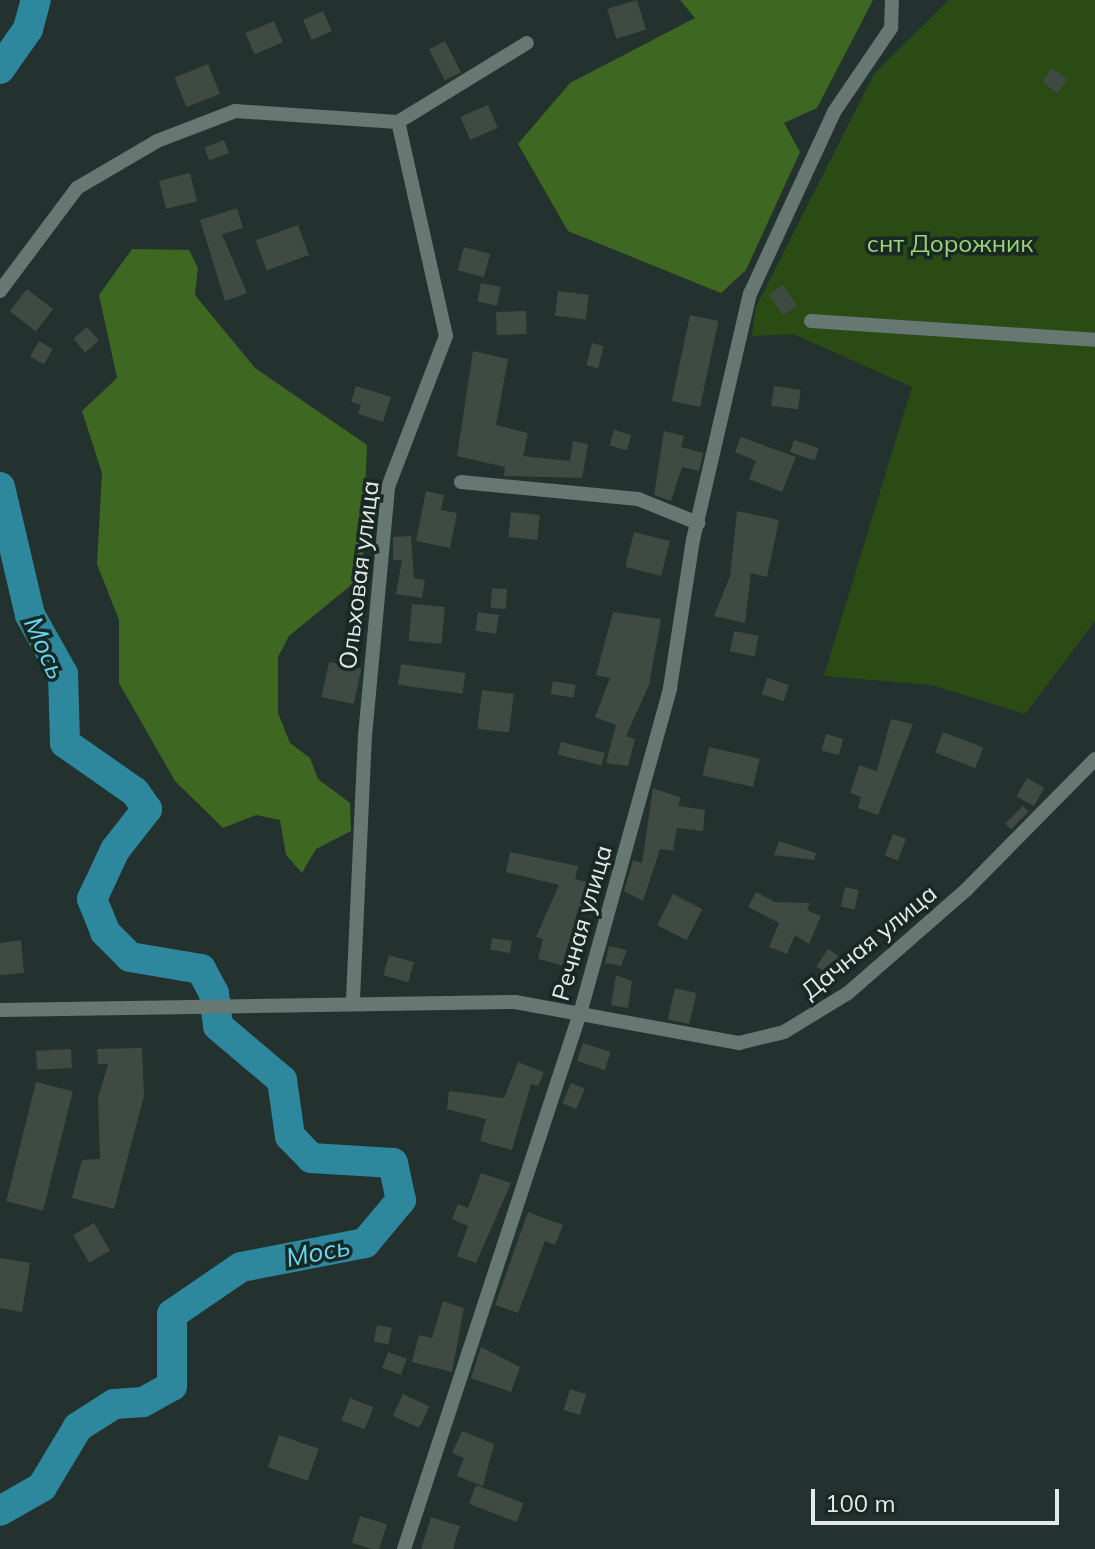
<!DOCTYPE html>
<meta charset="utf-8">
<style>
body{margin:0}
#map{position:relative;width:1095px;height:1549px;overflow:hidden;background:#23322e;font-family:Mulish,sans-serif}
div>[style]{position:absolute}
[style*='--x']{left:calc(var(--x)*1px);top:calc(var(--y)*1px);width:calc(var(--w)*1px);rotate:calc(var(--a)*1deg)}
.green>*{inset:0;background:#2b4b15}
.forest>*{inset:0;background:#3e6821}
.river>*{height:30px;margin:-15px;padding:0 15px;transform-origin:15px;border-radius:15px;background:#2d889d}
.building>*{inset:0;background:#3e4a42;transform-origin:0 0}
.street>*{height:14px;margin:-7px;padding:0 7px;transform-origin:7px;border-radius:7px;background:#677873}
span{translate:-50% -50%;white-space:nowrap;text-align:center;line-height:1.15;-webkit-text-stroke:7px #1a2824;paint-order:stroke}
.park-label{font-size:24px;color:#99d576}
.street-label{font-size:24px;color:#e2ebe9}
.water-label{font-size:26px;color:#64d9f7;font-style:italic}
.scale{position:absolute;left:811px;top:1489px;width:248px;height:36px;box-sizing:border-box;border:4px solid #e2ebe9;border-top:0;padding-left:10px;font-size:24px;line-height:28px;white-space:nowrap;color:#e2ebe9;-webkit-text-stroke:6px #1a2824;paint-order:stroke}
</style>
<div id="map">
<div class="green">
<i style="clip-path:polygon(949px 0,1095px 0,1095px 621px,1025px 714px,932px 685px,824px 676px,912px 387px,793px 334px,752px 336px,756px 307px,874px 74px)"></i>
</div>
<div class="forest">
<i style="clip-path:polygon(680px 0,873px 0,817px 108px,784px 123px,800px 152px,746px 270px,721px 293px,568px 231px,518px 144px,570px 83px,695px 18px)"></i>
<i style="clip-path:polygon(132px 249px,189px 250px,198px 268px,195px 295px,255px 368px,367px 445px,362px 576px,289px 636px,278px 657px,278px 713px,290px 743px,310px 758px,318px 779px,350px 803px,351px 831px,316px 849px,302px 873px,286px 855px,280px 820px,256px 815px,223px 828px,175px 781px,119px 683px,119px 620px,97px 564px,102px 473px,82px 411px,117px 378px,99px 295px)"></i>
</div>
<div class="river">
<i style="--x:0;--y:69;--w:49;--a:-55"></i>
<i style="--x:28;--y:29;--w:30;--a:-75"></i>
<i style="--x:0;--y:487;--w:131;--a:76.8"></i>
<i style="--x:30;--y:615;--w:68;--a:60.8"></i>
<i style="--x:63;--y:674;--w:69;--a:88.3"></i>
<i style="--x:65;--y:743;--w:85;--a:35"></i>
<i style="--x:135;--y:792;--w:21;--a:55"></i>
<i style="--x:147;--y:809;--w:52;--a:128"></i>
<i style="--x:115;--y:850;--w:54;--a:115.1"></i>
<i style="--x:92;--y:899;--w:35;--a:68"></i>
<i style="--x:105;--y:932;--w:35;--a:45"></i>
<i style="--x:130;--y:957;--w:72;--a:9.6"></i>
<i style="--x:201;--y:969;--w:27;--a:62"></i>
<i style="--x:214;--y:993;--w:33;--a:83"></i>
<i style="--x:218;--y:1026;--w:84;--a:40.2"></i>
<i style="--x:282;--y:1080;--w:57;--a:81.9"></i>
<i style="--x:290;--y:1136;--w:30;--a:46"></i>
<i style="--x:311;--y:1158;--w:82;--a:3.5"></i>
<i style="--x:393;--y:1163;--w:38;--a:78"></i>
<i style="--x:401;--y:1200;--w:56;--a:129.9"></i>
<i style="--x:365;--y:1243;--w:126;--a:169"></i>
<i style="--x:241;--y:1267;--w:83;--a:145.7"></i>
<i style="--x:172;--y:1314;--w:72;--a:90"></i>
<i style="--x:172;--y:1386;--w:33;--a:151"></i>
<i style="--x:143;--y:1402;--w:29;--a:176"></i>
<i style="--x:114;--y:1404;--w:43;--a:147.4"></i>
<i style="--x:78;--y:1427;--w:70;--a:121"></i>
<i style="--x:42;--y:1487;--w:48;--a:150.3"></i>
</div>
<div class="building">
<i style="left:637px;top:0;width:31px;height:31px;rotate:73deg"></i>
<i style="left:323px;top:11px;width:22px;height:22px;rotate:66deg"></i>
<i style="left:274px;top:21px;width:23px;height:31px;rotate:67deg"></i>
<i style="left:445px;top:41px;width:35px;height:18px;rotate:63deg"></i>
<i style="left:208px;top:64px;width:32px;height:36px;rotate:68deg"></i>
<i style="left:1052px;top:68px;width:19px;height:17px;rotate:36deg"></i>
<i style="left:488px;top:105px;width:25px;height:30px;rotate:67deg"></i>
<i style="left:224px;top:140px;width:14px;height:21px;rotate:69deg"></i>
<i style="left:190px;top:173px;width:29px;height:32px;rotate:76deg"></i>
<i style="clip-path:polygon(237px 208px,243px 228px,222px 234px,247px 293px,225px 301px,200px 220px)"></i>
<i style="left:298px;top:225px;width:32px;height:45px;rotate:70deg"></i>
<i style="left:464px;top:247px;width:27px;height:24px;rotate:15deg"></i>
<i style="left:481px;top:283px;width:20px;height:19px;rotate:11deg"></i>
<i style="left:783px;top:285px;width:25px;height:17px;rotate:56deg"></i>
<i style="left:27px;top:289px;width:33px;height:28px;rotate:38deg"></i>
<i style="left:558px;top:291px;width:31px;height:25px;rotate:7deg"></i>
<i style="left:526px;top:311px;width:23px;height:30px;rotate:88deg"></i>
<i style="left:690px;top:315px;width:29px;height:88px;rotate:12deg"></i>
<i style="left:87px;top:327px;width:18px;height:18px;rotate:49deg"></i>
<i style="left:39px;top:341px;width:16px;height:18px;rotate:30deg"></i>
<i style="left:592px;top:343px;width:12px;height:23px;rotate:14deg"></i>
<i style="clip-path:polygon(473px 351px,508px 359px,496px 425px,528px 433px,523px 456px,570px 461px,573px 441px,588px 444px,582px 478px,504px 476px,505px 467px,457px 456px)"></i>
<i style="clip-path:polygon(356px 386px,391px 397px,383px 422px,358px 414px,361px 405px,351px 402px)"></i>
<i style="left:774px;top:386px;width:27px;height:20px;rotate:8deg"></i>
<i style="left:614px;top:430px;width:18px;height:16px;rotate:16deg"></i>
<i style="clip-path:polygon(664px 431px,684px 436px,681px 447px,703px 453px,699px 471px,682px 467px,671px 501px,654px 495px)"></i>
<i style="clip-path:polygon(741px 437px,796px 457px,782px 492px,749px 479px,756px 461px,735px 452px)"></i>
<i style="left:794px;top:440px;width:26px;height:13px;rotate:18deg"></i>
<i style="clip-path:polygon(426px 491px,444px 495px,441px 510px,457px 513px,450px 548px,416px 541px)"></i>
<i style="clip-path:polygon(737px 511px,779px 520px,767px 577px,751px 573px,745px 623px,714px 616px,730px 576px)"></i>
<i style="left:511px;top:512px;width:29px;height:25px;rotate:6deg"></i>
<i style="left:634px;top:532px;width:37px;height:36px;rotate:14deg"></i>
<i style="clip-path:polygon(411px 536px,414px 578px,425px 580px,422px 598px,396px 594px,402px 560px,393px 560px,393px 537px)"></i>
<i style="left:492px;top:588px;width:15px;height:20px;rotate:4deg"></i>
<i style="left:412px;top:604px;width:33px;height:37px;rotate:5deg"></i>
<i style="left:478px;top:612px;width:21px;height:19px;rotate:8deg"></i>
<i style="clip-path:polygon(613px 612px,661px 619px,649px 685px,626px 736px,635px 739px,628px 766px,606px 763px,616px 725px,595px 717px,610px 678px,596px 675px)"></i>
<i style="left:734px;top:631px;width:25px;height:21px;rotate:11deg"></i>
<i style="left:329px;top:662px;width:33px;height:36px;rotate:12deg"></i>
<i style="left:401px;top:664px;width:65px;height:21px;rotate:8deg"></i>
<i style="left:767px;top:678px;width:23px;height:17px;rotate:18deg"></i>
<i style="left:553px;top:681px;width:23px;height:13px;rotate:10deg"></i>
<i style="left:482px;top:690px;width:32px;height:39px;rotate:7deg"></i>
<i style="clip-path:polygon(891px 719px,913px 724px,878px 815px,858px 808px,861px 797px,850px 793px,859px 765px,877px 771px)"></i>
<i style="left:943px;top:732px;width:43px;height:22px;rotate:21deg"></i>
<i style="left:826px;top:734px;width:18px;height:17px;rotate:16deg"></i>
<i style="left:561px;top:742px;width:45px;height:13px;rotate:14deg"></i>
<i style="left:709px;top:747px;width:52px;height:29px;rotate:13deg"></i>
<i style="left:1027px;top:778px;width:20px;height:21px;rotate:30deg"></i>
<i style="clip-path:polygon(653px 788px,681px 798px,678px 806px,705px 810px,703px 831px,677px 828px,673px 851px,660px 849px,643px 901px,624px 891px,633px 860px,642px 863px)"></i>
<i style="left:1023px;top:806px;width:8px;height:25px;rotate:45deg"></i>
<i style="left:893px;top:834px;width:14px;height:23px;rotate:21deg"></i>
<i style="clip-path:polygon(779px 841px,816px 853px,814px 860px,774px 855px)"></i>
<i style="clip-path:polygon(510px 852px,578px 866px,575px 879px,587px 882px,565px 966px,538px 959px,543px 939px,536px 937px,559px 885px,506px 872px)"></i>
<i style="left:845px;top:887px;width:14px;height:20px;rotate:12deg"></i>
<i style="clip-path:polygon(756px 892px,775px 902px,810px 903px,807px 910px,821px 916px,809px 944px,795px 935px,787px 954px,769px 947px,779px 923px,748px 907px)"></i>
<i style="left:673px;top:894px;width:33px;height:35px;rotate:27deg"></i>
<i style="left:492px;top:938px;width:20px;height:12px;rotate:9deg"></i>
<i style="clip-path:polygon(21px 940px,24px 973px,0 975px,0 943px)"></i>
<i style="clip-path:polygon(609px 946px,627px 950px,621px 966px,605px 963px)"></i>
<i style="left:828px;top:949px;width:18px;height:21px;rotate:34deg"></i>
<i style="left:389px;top:955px;width:26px;height:21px;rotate:16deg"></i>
<i style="clip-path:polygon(616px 975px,632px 981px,628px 1008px,611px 1005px)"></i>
<i style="left:675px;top:988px;width:22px;height:32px;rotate:13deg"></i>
<i style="left:583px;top:1043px;width:29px;height:19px;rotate:18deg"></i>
<i style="clip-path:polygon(142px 1048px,144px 1096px,114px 1209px,72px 1198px,82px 1160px,100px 1159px,98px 1098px,108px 1064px,98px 1064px,97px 1049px)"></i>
<i style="left:71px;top:1049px;width:19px;height:35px;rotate:87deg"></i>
<i style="clip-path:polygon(518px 1062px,544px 1072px,538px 1086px,531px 1084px,512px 1150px,480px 1141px,486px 1119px,447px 1109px,449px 1091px,504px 1098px)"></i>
<i style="left:36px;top:1082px;width:38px;height:123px;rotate:14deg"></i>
<i style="left:571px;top:1083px;width:15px;height:22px;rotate:23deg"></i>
<i style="clip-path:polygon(481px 1173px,511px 1183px,476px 1263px,457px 1256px,468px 1226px,452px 1219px,458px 1204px,468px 1208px)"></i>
<i style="clip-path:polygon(528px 1212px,563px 1225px,555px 1245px,545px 1241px,518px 1313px,495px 1305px)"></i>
<i style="left:94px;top:1223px;width:32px;height:24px;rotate:60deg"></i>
<i style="clip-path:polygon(0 1258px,30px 1263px,22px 1312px,0 1308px)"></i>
<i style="clip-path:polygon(443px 1301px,464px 1308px,452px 1372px,412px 1362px,419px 1335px,432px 1338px)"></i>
<i style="left:377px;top:1325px;width:15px;height:17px;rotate:11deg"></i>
<i style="clip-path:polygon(481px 1347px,520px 1367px,511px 1392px,471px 1378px)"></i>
<i style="left:388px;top:1352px;width:20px;height:17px;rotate:20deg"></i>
<i style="left:570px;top:1389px;width:17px;height:22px;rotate:17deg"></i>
<i style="left:403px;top:1394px;width:29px;height:24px;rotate:25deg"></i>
<i style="left:350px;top:1398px;width:25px;height:24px;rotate:21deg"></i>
<i style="clip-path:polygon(462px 1431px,494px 1444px,483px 1486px,457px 1476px,464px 1458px,452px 1453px)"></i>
<i style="left:279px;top:1435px;width:42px;height:34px;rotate:19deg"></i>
<i style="left:476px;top:1485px;width:51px;height:20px;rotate:21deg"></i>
<i style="left:360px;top:1516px;width:28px;height:28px;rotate:17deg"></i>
<i style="clip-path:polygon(431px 1517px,460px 1526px,453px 1549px,421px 1549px)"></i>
</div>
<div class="street">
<i style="--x:398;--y:122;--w:151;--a:-31.5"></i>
<i style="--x:0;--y:291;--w:129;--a:-53.2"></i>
<i style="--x:77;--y:188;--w:93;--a:-30.4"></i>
<i style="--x:157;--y:141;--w:84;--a:-21"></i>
<i style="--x:235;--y:111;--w:163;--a:3.9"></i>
<i style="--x:811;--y:321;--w:285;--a:3.8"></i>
<i style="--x:461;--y:482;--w:178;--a:5.5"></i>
<i style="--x:638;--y:499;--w:65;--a:21.8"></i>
<i style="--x:353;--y:999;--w:263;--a:-87.4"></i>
<i style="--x:365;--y:736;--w:250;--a:-84.7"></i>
<i style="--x:388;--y:487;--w:162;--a:-69"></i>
<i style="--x:446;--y:336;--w:219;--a:-102.6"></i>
<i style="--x:0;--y:1010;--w:515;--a:-0.89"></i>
<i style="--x:515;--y:1002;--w:228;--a:10.4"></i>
<i style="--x:739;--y:1043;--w:46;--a:-13.7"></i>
<i style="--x:784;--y:1032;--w:75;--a:-31.4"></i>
<i style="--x:848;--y:993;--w:157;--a:-41.1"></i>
<i style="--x:966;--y:890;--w:184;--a:-45.4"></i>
<i style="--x:404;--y:1549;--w:567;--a:-71.82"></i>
<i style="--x:581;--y:1010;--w:334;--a:-74.5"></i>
<i style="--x:670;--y:688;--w:150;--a:-81.2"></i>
<i style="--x:693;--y:540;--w:253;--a:-77"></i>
<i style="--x:750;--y:294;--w:200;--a:-65.2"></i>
<i style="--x:834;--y:112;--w:102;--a:-55.8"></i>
<i style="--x:891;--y:28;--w:28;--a:-88"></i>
</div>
<div class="park-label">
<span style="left:950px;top:244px">снт Дорожник</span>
</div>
<div class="street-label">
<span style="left:359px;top:575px;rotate:-83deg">Ольховая улица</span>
<span style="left:582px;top:923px;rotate:-74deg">Речная улица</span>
<span style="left:869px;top:942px;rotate:-39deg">Дачная улица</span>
</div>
<div class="water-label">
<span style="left:45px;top:648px;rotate:66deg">Мось</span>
<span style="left:318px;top:1252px;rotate:-11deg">Мось</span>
</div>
<div class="scale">100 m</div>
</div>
